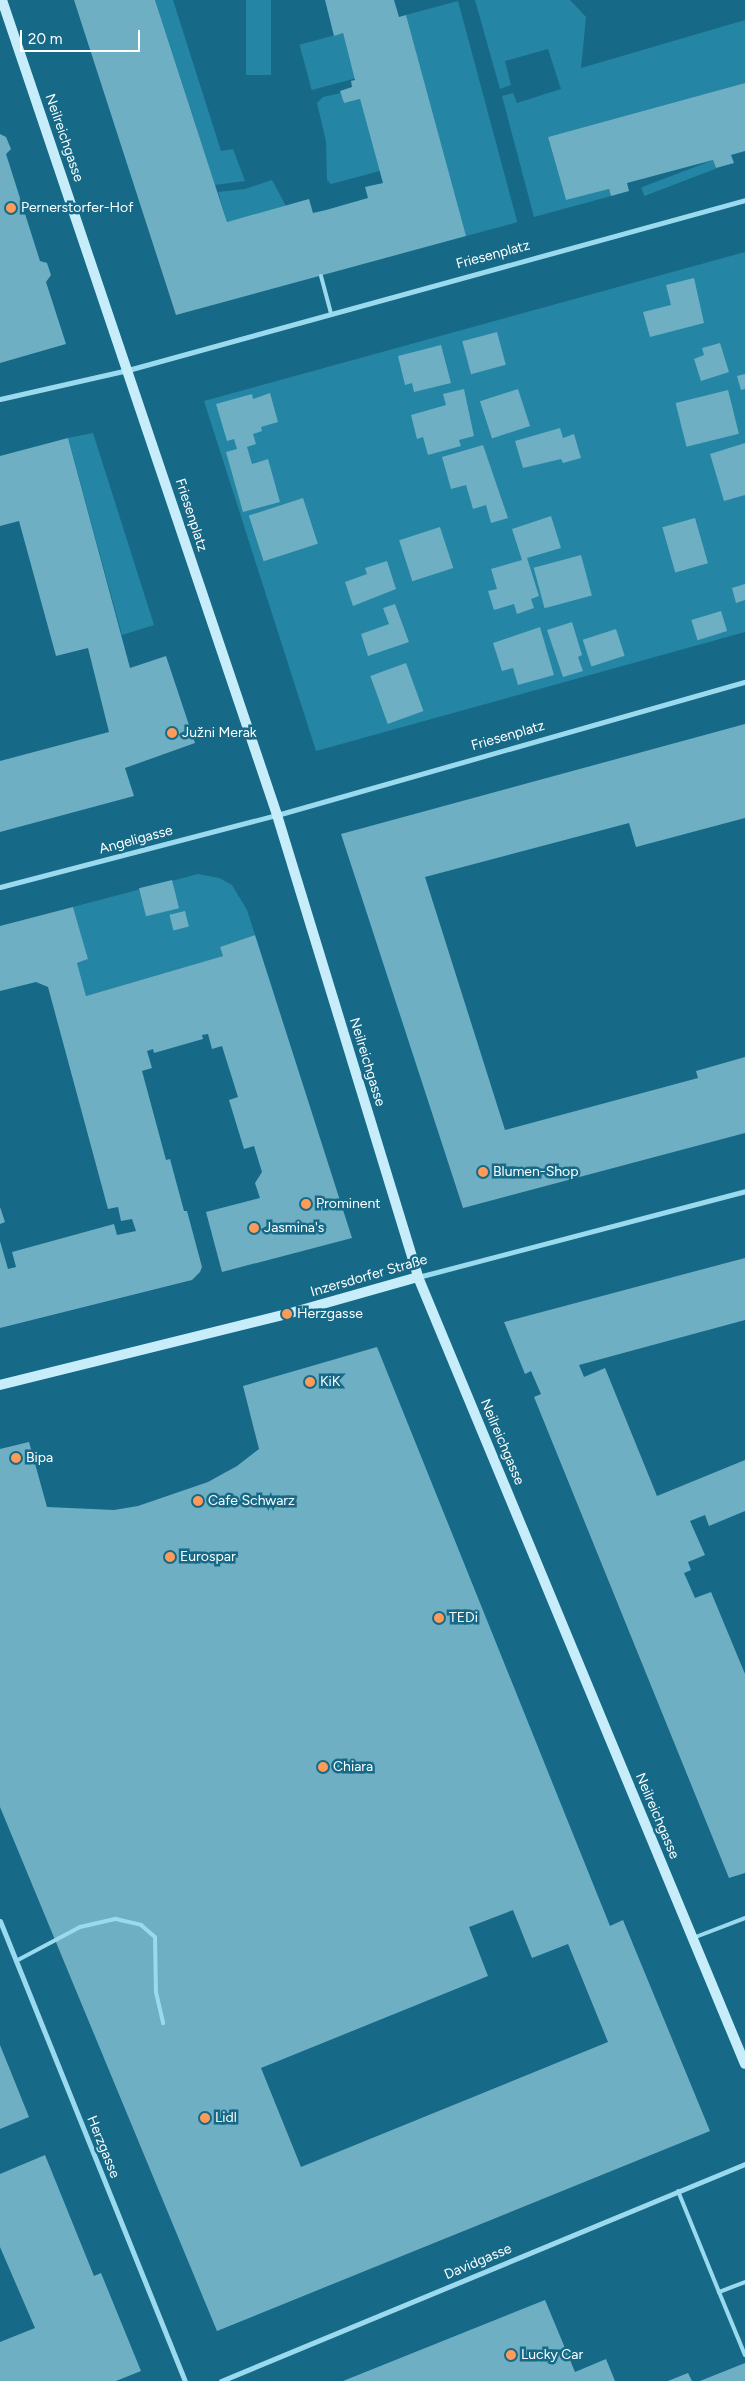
<!DOCTYPE html>
<meta charset="utf-8">
<style>
body{margin:0}
#map{position:relative;width:745px;height:2381px;overflow:hidden;background:#166a87;font-family:Figtree,sans-serif}
div>[style]{position:absolute}
[style*='--x']{left:calc(var(--x)*1px);top:calc(var(--y)*1px);width:calc(var(--w)*1px);rotate:calc(var(--a)*1deg)}
.green>*{inset:0;background:#2585a4;transform-origin:0 0}
.building>*{inset:0;background:#6eafc4;transform-origin:0 0}
.lane>*{height:4px;margin:-2px;padding:0 2px;transform-origin:2px;border-radius:2px;background:#9bdaee}
.street>*{height:5px;margin:-2.5px;padding:0 2.5px;transform-origin:2.5px;border-radius:2.5px;background:#9bdaee}
.secondary>*{height:10px;margin:-5px;padding:0 5px;transform-origin:5px;border-radius:5px;background:#c8edfa}
.dots>*{width:14px;height:14px;translate:-50% -50%;box-sizing:border-box;border:2px solid #166a87;border-radius:50%}
span{translate:-50% -50%;white-space:nowrap;text-align:center;line-height:1.15;-webkit-text-stroke:5px #166a87;paint-order:stroke}
.street-label{font-size:14px;color:#fff}
.poi-label{font-size:14px;color:#fff}
.left{translate:0 -50%;text-align:left}
.scale{position:absolute;left:20px;top:30px;width:120px;height:22px;box-sizing:border-box;border:2px solid #fff;border-top:0;padding-left:6px;font-size:15px;line-height:18px;white-space:nowrap;color:#fff;-webkit-text-stroke:4px #166a87;paint-order:stroke}
</style>
<div id="map">
<div class="green">
<i style="clip-path:polygon(155px 0,173px 0,221px 151px,233px 149px,245px 181px,215px 185px)"></i>
<i style="left:246px;top:0;width:25px;height:75px"></i>
<i style="clip-path:polygon(475px 0,570px 0,586px 17px,581px 68px,745px 20px,745px 83px,548px 137px,566px 200px,609px 189px,611px 196px,534px 217px,502px 96px,513px 93px,517px 103px,561px 89px,548px 49px,505px 61px,511px 85px,500px 89px)"></i>
<i style="left:458px;top:1px;width:229px;height:54px;rotate:75deg"></i>
<i style="left:343px;top:33px;width:47px;height:45px;rotate:75deg"></i>
<i style="clip-path:polygon(341px 93px,344px 103px,360px 99px,380px 171px,331px 184px,327px 180px,326px 141px,317px 103px,323px 97px)"></i>
<i style="left:713px;top:160px;width:9px;height:77px;rotate:69deg"></i>
<i style="clip-path:polygon(272px 180px,286px 206px,227px 222px,218px 192px,245px 189px)"></i>
<i style="clip-path:polygon(745px 252px,745px 632px,316px 751px,204px 401px)"></i>
<i style="clip-path:polygon(93px 433px,154px 625px,122px 635px,68px 438px)"></i>
<i style="clip-path:polygon(198px 874px,219px 878px,232px 885px,247px 910px,255px 935px,220px 947px,223px 956px,86px 996px,77px 963px,88px 959px,73px 907px)"></i>
</div>
<div class="building">
<i style="clip-path:polygon(74px 0,155px 0,227px 222px,309px 199px,313px 213px,326px 210px,368px 198px,365px 187px,383px 183px,360px 99px,344px 103px,340px 91px,352px 87px,351px 81px,355px 80px,343px 33px,334px 36px,325px 0,394px 0,399px 17px,406px 15px,466px 236px,176px 315px)"></i>
<i style="clip-path:polygon(745px 83px,745px 151px,731px 155px,734px 163px,716px 168px,713px 160px,627px 183px,629px 191px,611px 196px,609px 189px,566px 200px,548px 137px)"></i>
<i style="clip-path:polygon(0 134px,6px 137px,11px 149px,6px 154px,40px 261px,47px 263px,51px 275px,46px 282px,66px 344px,0 363px)"></i>
<i style="clip-path:polygon(694px 278px,704px 323px,650px 337px,643px 312px,671px 305px,666px 285px)"></i>
<i style="left:497px;top:332px;width:34px;height:36px;rotate:75deg"></i>
<i style="clip-path:polygon(720px 343px,729px 372px,701px 381px,694px 359px,704px 355px,702px 348px)"></i>
<i style="clip-path:polygon(441px 345px,451px 383px,414px 392px,412px 383px,405px 385px,398px 356px)"></i>
<i style="clip-path:polygon(745px 374px,745px 389px,741px 390px,737px 376px)"></i>
<i style="clip-path:polygon(464px 389px,474px 436px,459px 440px,461px 446px,428px 455px,423px 437px,417px 439px,411px 415px,446px 405px,443px 394px)"></i>
<i style="left:518px;top:389px;width:39px;height:40px;rotate:72deg"></i>
<i style="left:728px;top:390px;width:45px;height:54px;rotate:76deg"></i>
<i style="clip-path:polygon(270px 393px,278px 422px,261px 427px,262px 431px,253px 434px,256px 444px,247px 447px,252px 464px,268px 459px,280px 502px,243px 512px,226px 452px,237px 449px,234px 439px,227px 441px,216px 404px,252px 394px,253px 399px)"></i>
<i style="clip-path:polygon(560px 428px,563px 438px,574px 434px,581px 458px,563px 463px,561px 459px,523px 468px,515px 441px)"></i>
<i style="clip-path:polygon(68px 438px,130px 668px,166px 656px,195px 743px,125px 768px,134px 796px,0 832px,0 761px,109px 732px,88px 648px,56px 656px,19px 521px,0 526px,0 456px)"></i>
<i style="clip-path:polygon(745px 443px,745px 495px,724px 501px,710px 454px)"></i>
<i style="clip-path:polygon(483px 445px,508px 518px,491px 523px,486px 505px,473px 509px,466px 485px,451px 489px,442px 457px)"></i>
<i style="left:303px;top:498px;width:48px;height:57px;rotate:72deg"></i>
<i style="clip-path:polygon(551px 516px,561px 548px,527px 558px,539px 596px,531px 599px,534px 608px,517px 614px,514px 604px,494px 610px,488px 591px,497px 589px,491px 569px,522px 560px,512px 529px)"></i>
<i style="left:695px;top:518px;width:47px;height:34px;rotate:74deg"></i>
<i style="left:440px;top:527px;width:43px;height:43px;rotate:72deg"></i>
<i style="left:581px;top:555px;width:42px;height:49px;rotate:75deg"></i>
<i style="clip-path:polygon(387px 561px,396px 589px,353px 606px,345px 582px,367px 574px,365px 568px)"></i>
<i style="clip-path:polygon(745px 584px,745px 600px,736px 603px,732px 588px)"></i>
<i style="clip-path:polygon(395px 604px,409px 642px,368px 656px,361px 634px,389px 624px,383px 608px)"></i>
<i style="left:721px;top:611px;width:21px;height:31px;rotate:73deg"></i>
<i style="clip-path:polygon(572px 622px,582px 655px,578px 657px,583px 671px,563px 677px,547px 630px)"></i>
<i style="clip-path:polygon(540px 627px,554px 675px,518px 685px,513px 668px,502px 671px,493px 643px)"></i>
<i style="left:616px;top:629px;width:28px;height:35px;rotate:72deg"></i>
<i style="left:406px;top:663px;width:51px;height:38px;rotate:70deg"></i>
<i style="clip-path:polygon(745px 724px,745px 818px,636px 847px,629px 823px,425px 877px,505px 1130px,698px 1078px,696px 1071px,745px 1057px,745px 1133px,463px 1208px,341px 834px)"></i>
<i style="left:172px;top:880px;width:29px;height:34px;rotate:76deg"></i>
<i style="clip-path:polygon(73px 907px,88px 959px,77px 963px,86px 996px,223px 956px,220px 947px,255px 935px,352px 1238px,222px 1272px,206px 1212px,260px 1198px,255px 1183px,262px 1172px,254px 1146px,244px 1149px,229px 1100px,238px 1097px,222px 1046px,212px 1049px,208px 1034px,202px 1035px,203px 1039px,154px 1053px,153px 1049px,147px 1051px,152px 1068px,142px 1071px,166px 1160px,170px 1159px,184px 1211px,187px 1211px,202px 1267px,200px 1272px,192px 1280px,0 1328px,0 1241px,8px 1269px,16px 1267px,12px 1252px,114px 1224px,117px 1235px,136px 1231px,132px 1219px,121px 1221px,118px 1207px,108px 1209px,48px 987px,36px 982px,0 991px,0 926px)"></i>
<i style="left:185px;top:911px;width:16px;height:16px;rotate:76deg"></i>
<i style="clip-path:polygon(0 1207px,5px 1222px,0 1224px)"></i>
<i style="clip-path:polygon(745px 1258px,745px 1320px,579px 1365px,584px 1377px,605px 1368px,657px 1496px,745px 1460px,745px 1511px,709px 1526px,705px 1515px,690px 1521px,705px 1555px,688px 1562px,691px 1570px,684px 1573px,695px 1598px,711px 1592px,745px 1674px,745px 1873px,729px 1878px,534px 1397px,541px 1394px,531px 1371px,525px 1374px,504px 1322px)"></i>
<i style="clip-path:polygon(evenodd,377px 1347px,610px 1926px,623px 1920px,710px 2131px,217px 2331px,0 1807px,0 1449px,29px 1442px,47px 1507px,114px 1510px,138px 1506px,208px 1482px,237px 1466px,259px 1449px,243px 1386px,377px 1347px,513px 1910px,532px 1958px,568px 1944px,608px 2042px,301px 2167px,261px 2068px,488px 1976px,469px 1927px,513px 1910px)"></i>
<i style="clip-path:polygon(0 2045px,29px 2117px,0 2129px)"></i>
<i style="clip-path:polygon(45px 2155px,94px 2276px,101px 2273px,141px 2371px,116px 2381px,0 2381px,0 2342px,35px 2328px,0 2247px,0 2174px)"></i>
<i style="clip-path:polygon(545px 2300px,575px 2372px,606px 2359px,615px 2381px,343px 2381px)"></i>
<i style="clip-path:polygon(745px 2363px,745px 2381px,700px 2381px)"></i>
<i style="clip-path:polygon(688px 2373px,692px 2381px,668px 2381px)"></i>
</div>
<div class="lane">
<i style="--x:321;--y:276;--w:39;--a:75"></i>
<i style="--x:693;--y:1938;--w:56;--a:-21"></i>
<i style="--x:16;--y:1961;--w:72;--a:-28"></i>
<i style="--x:80;--y:1927;--w:37;--a:-13"></i>
<i style="--x:116;--y:1919;--w:26;--a:13"></i>
<i style="--x:141;--y:1925;--w:18;--a:41"></i>
<i style="--x:155;--y:1937;--w:55;--a:89"></i>
<i style="--x:156;--y:1992;--w:32;--a:77"></i>
<i style="--x:678;--y:2191;--w:109;--a:67.9"></i>
<i style="--x:745;--y:2282;--w:28;--a:159"></i>
<i style="--x:719;--y:2292;--w:68;--a:67.6"></i>
</div>
<div class="street">
<i style="--x:0;--y:399;--w:131;--a:-12.8"></i>
<i style="--x:128;--y:370;--w:640;--a:-15.4"></i>
<i style="--x:0;--y:887;--w:286;--a:-14.6"></i>
<i style="--x:277;--y:815;--w:487;--a:-15.9"></i>
<i style="--x:418;--y:1277;--w:338;--a:-14.7"></i>
<i style="--x:0;--y:1921;--w:496;--a:68.1"></i>
<i style="--x:221;--y:2381;--w:567;--a:-22.5"></i>
</div>
<div class="secondary">
<i style="--x:2;--y:0;--w:860;--a:71.35"></i>
<i style="--x:277;--y:815;--w:483;--a:73"></i>
<i style="--x:418;--y:1277;--w:852;--a:67.44"></i>
<i style="--x:0;--y:1385;--w:296;--a:-13.9"></i>
<i style="--x:287;--y:1314;--w:136;--a:-15.8"></i>
</div>
<div class="dots">
<i style="left:11px;top:208px;background:#ff9b58"></i>
<i style="left:172px;top:733px;background:#ff9b58"></i>
<i style="left:483px;top:1172px;background:#ff9b58"></i>
<i style="left:306px;top:1204px;background:#ff9b58"></i>
<i style="left:254px;top:1228px;background:#ff9b58"></i>
<i style="left:287px;top:1314px;background:#ff9b58"></i>
<i style="left:310px;top:1382px;background:#ff9b58"></i>
<i style="left:16px;top:1458px;background:#ff9b58"></i>
<i style="left:198px;top:1501px;background:#ff9b58"></i>
<i style="left:170px;top:1557px;background:#ff9b58"></i>
<i style="left:439px;top:1618px;background:#ff9b58"></i>
<i style="left:323px;top:1767px;background:#ff9b58"></i>
<i style="left:205px;top:2118px;background:#ff9b58"></i>
<i style="left:511px;top:2355px;background:#ff9b58"></i>
</div>
<div class="street-label">
<span style="left:64px;top:138px;rotate:71deg">Neilreichgasse</span>
<span style="left:493px;top:255px;rotate:-15deg">Friesenplatz</span>
<span style="left:191px;top:515px;rotate:72deg">Friesenplatz</span>
<span style="left:508px;top:736px;rotate:-16deg">Friesenplatz</span>
<span style="left:136px;top:840px;rotate:-15deg">Angeligasse</span>
<span style="left:367px;top:1062px;rotate:73deg">Neilreichgasse</span>
<span style="left:369px;top:1276px;rotate:-16deg">Inzersdorfer Straße</span>
<span style="left:502px;top:1442px;rotate:67deg">Neilreichgasse</span>
<span style="left:657px;top:1816px;rotate:67deg">Neilreichgasse</span>
<span style="left:103px;top:2147px;rotate:68deg">Herzgasse</span>
<span style="left:478px;top:2262px;rotate:-23deg">Davidgasse</span>
</div>
<div class="poi-label">
<span class="left" style="left:21px;top:208px">Pernerstorfer-Hof</span>
<span class="left" style="left:182px;top:733px">Južni Merak</span>
<span class="left" style="left:493px;top:1172px">Blumen-Shop</span>
<span class="left" style="left:316px;top:1204px">Prominent</span>
<span class="left" style="left:264px;top:1228px">Jasmina's</span>
<span class="left" style="left:297px;top:1314px">Herzgasse</span>
<span class="left" style="left:320px;top:1382px">KiK</span>
<span class="left" style="left:26px;top:1458px">Bipa</span>
<span class="left" style="left:208px;top:1501px">Cafe Schwarz</span>
<span class="left" style="left:180px;top:1557px">Eurospar</span>
<span class="left" style="left:449px;top:1618px">TEDi</span>
<span class="left" style="left:333px;top:1767px">Chiara</span>
<span class="left" style="left:215px;top:2118px">Lidl</span>
<span class="left" style="left:521px;top:2355px">Lucky Car</span>
</div>
<div class="scale">20 m</div>
</div>
